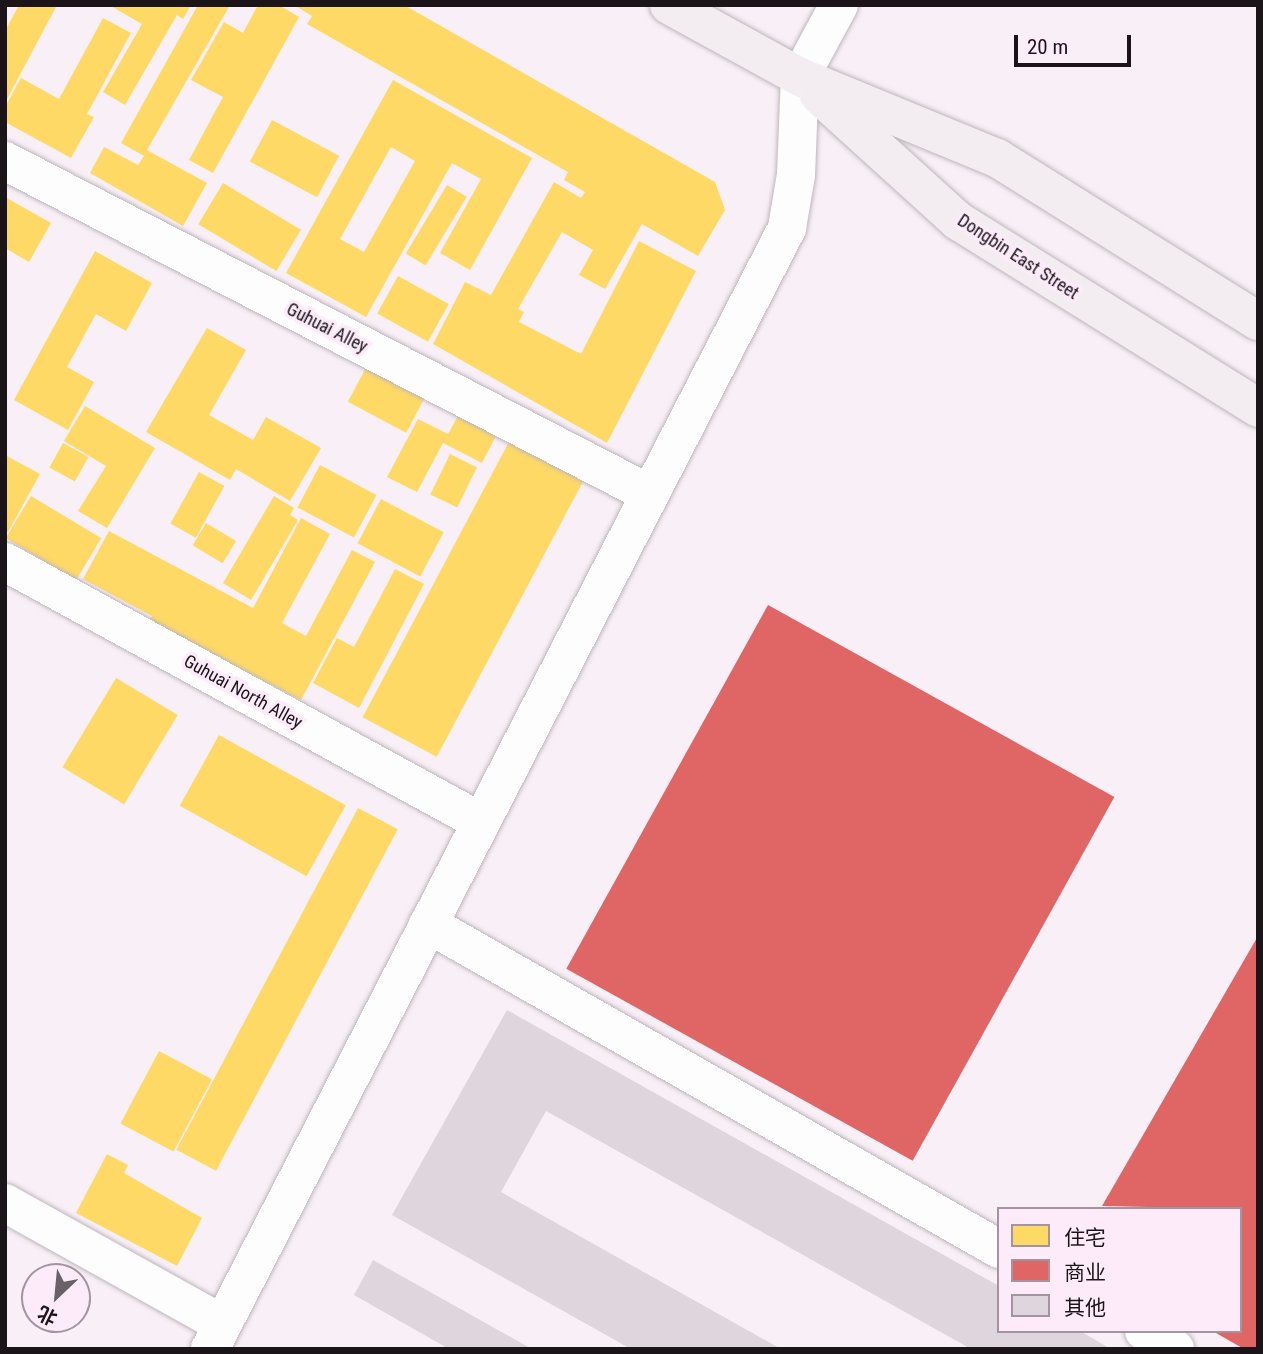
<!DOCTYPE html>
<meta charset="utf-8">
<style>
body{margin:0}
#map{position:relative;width:1263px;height:1354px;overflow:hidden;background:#f9eff7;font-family:"Roboto Condensed","Noto Sans SC",sans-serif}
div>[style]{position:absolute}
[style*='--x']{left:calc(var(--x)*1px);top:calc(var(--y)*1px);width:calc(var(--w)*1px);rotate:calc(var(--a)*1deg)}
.homes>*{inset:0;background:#ffd966;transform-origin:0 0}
.shops>*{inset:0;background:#e06666;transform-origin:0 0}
.building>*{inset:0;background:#ded6dc}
.roads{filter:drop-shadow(0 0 2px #beb6bc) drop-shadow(0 0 2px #beb6bc)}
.minor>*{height:38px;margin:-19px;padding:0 19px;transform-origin:19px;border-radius:19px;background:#fefdfe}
.major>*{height:38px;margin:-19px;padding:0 19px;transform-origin:19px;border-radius:19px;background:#f3edf2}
span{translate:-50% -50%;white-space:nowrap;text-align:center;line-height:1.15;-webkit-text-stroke:7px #fdebf9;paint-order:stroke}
.street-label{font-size:18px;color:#1b151a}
.frame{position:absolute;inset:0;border:7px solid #1b151a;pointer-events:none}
.legend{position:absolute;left:997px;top:1207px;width:245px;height:126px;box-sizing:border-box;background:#fdebf9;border:2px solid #a395a0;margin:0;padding:9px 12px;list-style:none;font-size:21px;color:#1b151a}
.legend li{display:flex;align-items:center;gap:14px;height:35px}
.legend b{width:35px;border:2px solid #a395a0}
.north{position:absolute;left:21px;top:1263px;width:70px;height:70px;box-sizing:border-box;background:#fdebf9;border:2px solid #a395a0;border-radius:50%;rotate:206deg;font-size:19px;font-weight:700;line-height:28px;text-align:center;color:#1b151a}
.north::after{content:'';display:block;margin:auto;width:24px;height:32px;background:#696167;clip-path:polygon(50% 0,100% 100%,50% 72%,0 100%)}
.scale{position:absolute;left:1014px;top:35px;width:117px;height:32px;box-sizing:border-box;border:4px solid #1b151a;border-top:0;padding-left:9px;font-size:21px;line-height:24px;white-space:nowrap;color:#1b151a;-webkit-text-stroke:5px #fdebf9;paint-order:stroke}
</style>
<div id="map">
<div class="homes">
<i style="clip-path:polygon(19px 5px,57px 5px,5px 103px,5px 31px)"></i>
<i style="clip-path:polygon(109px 5px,191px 5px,183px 19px,177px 15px,125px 105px,103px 92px,142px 24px)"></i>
<i style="clip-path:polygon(198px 5px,230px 5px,147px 150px,207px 183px,183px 226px,90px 173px,104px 147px,138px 165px,144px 156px,121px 143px)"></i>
<i style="clip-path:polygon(258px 5px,279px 5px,299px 17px,213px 173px,189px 160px,223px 97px,191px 80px,224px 22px,243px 33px)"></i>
<i style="clip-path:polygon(294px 5px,404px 5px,715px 182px,725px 210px,698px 256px,642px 224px,605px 289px,579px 275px,593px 250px,562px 232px,518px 309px,524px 312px,519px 322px,581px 354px,639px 241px,696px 271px,607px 443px,433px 344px,465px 282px,491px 295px,554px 182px,581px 198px,585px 192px,564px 180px,568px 172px,307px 24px,312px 16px)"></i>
<i style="clip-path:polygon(103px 18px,131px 33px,87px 114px,94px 117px,71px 158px,5px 122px,5px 107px,21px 78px,59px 99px)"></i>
<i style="clip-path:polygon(evenodd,393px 80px,532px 158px,470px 270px,440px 253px,481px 179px,452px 163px,366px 317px,286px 273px,393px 80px,391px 147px,415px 161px,364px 252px,340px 239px,391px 147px)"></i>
<i style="left:272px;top:120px;width:76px;height:47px;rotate:28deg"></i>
<i style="left:223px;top:183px;width:91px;height:48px;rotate:31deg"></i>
<i style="left:447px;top:185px;width:23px;height:80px;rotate:31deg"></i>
<i style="clip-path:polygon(5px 197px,51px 223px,29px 262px,5px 248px)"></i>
<i style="clip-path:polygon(95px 251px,152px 283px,126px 331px,96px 314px,67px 367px,94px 382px,68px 430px,14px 400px)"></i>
<i style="left:398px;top:276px;width:58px;height:43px;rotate:29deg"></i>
<i style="clip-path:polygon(207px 328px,246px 350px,209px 415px,253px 440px,266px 417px,321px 448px,290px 501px,236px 469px,230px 480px,146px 432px)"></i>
<i style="left:369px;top:362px;width:66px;height:45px;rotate:28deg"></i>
<i style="clip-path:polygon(85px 406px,155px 448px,107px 528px,78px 511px,106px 466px,64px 441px)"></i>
<i style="clip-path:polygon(459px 414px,497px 434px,482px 463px,443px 443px,417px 492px,387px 477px,418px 419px,448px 434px)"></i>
<i style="left:510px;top:440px;width:84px;height:314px;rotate:28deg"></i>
<i style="left:63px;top:443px;width:29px;height:28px;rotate:29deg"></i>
<i style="left:450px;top:454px;width:30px;height:45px;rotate:26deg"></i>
<i style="clip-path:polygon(5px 455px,40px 474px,8px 532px,5px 530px)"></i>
<i style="left:320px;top:465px;width:64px;height:48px;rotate:28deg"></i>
<i style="left:199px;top:472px;width:29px;height:59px;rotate:29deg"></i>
<i style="left:31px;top:496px;width:82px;height:49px;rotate:31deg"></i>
<i style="clip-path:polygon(274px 496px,294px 508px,290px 515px,298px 520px,251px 600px,223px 583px)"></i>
<i style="left:381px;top:499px;width:71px;height:50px;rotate:28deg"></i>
<i style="clip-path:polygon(301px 518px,330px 534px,282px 623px,306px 636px,352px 550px,375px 562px,301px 700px,148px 623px,152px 616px,83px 579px,109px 531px,253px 608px)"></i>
<i style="left:206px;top:523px;width:35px;height:26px;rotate:31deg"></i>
<i style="clip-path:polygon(395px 569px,424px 584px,359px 708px,313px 683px,337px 638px,354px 647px)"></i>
<i style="left:116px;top:678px;width:72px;height:104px;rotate:31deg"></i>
<i style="left:219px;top:735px;width:145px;height:81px;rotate:29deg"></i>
<i style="left:358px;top:808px;width:45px;height:387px;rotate:28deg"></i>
<i style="left:159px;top:1051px;width:60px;height:82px;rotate:28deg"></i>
<i style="clip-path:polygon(107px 1154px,128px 1165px,124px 1173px,202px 1218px,177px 1266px,76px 1213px)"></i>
</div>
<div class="shops">
<i style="left:768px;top:605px;width:396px;height:416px;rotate:29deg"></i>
<i style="clip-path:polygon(1258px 936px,1258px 1349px,1244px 1349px,1216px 1333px,1240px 1331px,1240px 1209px,1102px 1206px)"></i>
</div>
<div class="building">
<i style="clip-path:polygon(507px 1010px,999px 1286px,999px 1331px,1080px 1331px,1111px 1349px,971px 1349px,546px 1111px,501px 1192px,781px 1349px,631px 1349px,392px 1215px)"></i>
<i style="clip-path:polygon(373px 1260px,532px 1349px,449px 1349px,354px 1295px)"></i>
</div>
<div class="roads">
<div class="minor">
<i style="--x:5;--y:161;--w:726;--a:27.31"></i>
<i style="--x:5;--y:562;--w:542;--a:28.64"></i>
<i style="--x:428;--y:924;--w:657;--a:29.65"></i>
<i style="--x:5;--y:1203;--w:248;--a:29.1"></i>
<i style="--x:1144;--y:1331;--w:36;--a:30"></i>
<i style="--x:210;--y:1349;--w:1261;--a:-62.76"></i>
<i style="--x:787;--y:228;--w:54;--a:-80.4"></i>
<i style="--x:796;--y:175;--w:98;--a:-87.7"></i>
<i style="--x:800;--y:77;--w:82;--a:-61.6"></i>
</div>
<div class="major">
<i style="--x:669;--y:5;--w:149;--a:28.8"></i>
<i style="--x:800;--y:77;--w:213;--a:22.4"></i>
<i style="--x:997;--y:158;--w:308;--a:32"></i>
<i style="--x:819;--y:95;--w:188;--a:42.2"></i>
<i style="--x:958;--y:221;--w:354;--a:31.9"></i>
</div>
</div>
<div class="street-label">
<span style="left:1018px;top:257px;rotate:33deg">Dongbin East Street</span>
<span style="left:327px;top:328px;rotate:27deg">Guhuai Alley</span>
<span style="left:243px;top:692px;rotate:29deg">Guhuai North Alley</span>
</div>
<div class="frame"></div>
<ul class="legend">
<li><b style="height:19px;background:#ffd966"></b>住宅</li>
<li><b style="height:19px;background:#e06666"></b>商业</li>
<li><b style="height:19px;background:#ded6dc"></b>其他</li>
</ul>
<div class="north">北</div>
<div class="scale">20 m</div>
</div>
